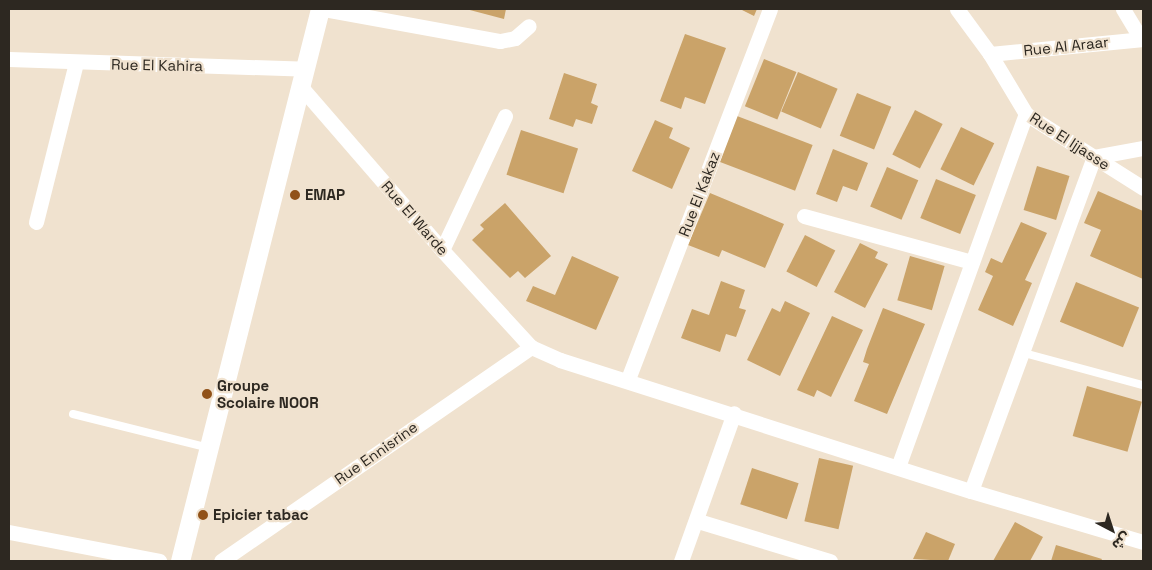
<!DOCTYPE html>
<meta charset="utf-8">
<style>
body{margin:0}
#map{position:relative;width:1152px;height:570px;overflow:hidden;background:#f0e2cf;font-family:"Space Grotesk","Noto Sans Arabic",sans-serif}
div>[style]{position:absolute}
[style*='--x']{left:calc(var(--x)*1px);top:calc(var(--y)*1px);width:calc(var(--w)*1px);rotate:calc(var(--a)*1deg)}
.building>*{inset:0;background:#caa369;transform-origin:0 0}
.service>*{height:8px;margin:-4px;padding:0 4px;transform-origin:4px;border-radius:4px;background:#fff}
.minor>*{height:15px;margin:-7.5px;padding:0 7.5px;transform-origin:7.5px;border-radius:7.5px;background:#fff}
.tertiary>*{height:19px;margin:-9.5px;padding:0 9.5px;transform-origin:9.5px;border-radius:9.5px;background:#fff}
.dots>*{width:14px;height:14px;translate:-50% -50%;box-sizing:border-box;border:2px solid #f0e2cf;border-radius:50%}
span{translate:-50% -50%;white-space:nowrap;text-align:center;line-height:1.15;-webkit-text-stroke:4.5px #f0e2cf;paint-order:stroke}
.street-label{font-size:15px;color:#2d2821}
.poi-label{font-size:15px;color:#2d2821;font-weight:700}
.left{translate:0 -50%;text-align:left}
.frame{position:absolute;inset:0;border:10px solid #2d2821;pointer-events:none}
.north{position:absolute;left:1087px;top:505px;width:50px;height:50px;-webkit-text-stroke:4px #f0e2cf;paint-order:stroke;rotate:140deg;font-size:14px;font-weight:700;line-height:20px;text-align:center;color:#2d2821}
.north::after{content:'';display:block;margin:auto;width:18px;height:22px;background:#2d2821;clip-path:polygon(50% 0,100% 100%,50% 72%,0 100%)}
</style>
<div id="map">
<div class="building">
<i style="clip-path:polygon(466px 9px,506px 9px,504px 19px)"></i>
<i style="clip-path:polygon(740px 9px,757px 9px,754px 16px)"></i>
<i style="clip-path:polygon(685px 34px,726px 48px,705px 104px,685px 97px,681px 109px,660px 101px)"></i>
<i style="left:764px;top:59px;width:35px;height:51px;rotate:22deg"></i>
<i style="left:798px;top:72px;width:43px;height:43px;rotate:23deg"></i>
<i style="clip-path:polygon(564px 73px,597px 84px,591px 103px,598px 106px,592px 124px,576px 119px,573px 127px,549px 119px)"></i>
<i style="left:857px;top:93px;width:37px;height:46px;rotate:22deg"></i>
<i style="left:915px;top:110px;width:31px;height:50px;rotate:27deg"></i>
<i style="left:737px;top:116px;width:81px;height:49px;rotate:21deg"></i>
<i style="clip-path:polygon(655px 120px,673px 128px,669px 138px,690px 148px,672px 189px,632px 171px)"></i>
<i style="left:961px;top:127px;width:37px;height:47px;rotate:26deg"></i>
<i style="left:521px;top:130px;width:60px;height:47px;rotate:18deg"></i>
<i style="clip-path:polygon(833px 149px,868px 163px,857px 191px,843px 186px,837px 202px,816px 194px)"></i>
<i style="left:1037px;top:166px;width:34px;height:46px;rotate:17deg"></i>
<i style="left:887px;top:167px;width:34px;height:43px;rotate:23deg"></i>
<i style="left:936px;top:179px;width:43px;height:42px;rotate:22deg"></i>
<i style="clip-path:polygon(1098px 191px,1143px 211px,1143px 279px,1090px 256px,1101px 230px,1084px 223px)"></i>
<i style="clip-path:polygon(710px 193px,784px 224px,765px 268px,722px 250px,719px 257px,688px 245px)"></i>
<i style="clip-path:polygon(505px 203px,551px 256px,525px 278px,518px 271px,510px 278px,472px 240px,484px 229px,480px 225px)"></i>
<i style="clip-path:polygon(1021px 222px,1047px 233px,1025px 280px,1032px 283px,1013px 326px,978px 310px,993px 276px,985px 272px,991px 258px,1002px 263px)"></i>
<i style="left:805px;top:235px;width:34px;height:41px;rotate:27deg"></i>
<i style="clip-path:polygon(860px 243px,878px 252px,875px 258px,888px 264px,865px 308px,834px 292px)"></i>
<i style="clip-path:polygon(572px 256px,619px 277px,596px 330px,526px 301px,533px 286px,555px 295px)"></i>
<i style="left:910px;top:256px;width:36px;height:46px;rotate:16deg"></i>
<i style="clip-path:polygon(721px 281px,745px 290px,739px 308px,746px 310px,736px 337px,726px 334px,720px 352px,681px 338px,692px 309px,709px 315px)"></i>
<i style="left:1076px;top:282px;width:68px;height:43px;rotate:22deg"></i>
<i style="clip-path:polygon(785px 301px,810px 313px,780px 376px,747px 360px,772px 308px,780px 312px)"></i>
<i style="clip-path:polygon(883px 308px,925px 324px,887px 414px,854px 401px,869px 364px,863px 362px,867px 349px)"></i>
<i style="clip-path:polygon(832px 316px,863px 330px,831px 397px,817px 390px,814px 397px,797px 390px)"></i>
<i style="left:1087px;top:386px;width:57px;height:52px;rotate:16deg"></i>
<i style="left:819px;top:458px;width:35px;height:65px;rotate:13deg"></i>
<i style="left:752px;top:468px;width:49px;height:38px;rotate:18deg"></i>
<i style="clip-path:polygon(1015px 522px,1043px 537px,1030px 561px,993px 561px)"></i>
<i style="clip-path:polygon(926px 532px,955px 544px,948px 561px,913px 559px)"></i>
<i style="clip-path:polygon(1056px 545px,1102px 559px,1101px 561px,1051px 561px)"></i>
</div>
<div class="service">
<i style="--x:1024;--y:353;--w:123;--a:15.1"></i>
<i style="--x:73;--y:414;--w:140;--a:14"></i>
</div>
<div class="minor">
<i style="--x:324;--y:9;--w:179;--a:10.3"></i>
<i style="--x:500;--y:41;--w:15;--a:-11"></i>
<i style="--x:515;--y:38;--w:18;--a:-41"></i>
<i style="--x:957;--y:9;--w:56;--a:53.7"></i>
<i style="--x:990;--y:54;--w:70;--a:59"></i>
<i style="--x:1026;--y:114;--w:138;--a:32.3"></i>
<i style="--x:1123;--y:9;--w:35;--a:59"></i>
<i style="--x:990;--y:54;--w:154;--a:-5.6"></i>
<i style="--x:9;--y:59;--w:297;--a:1.9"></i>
<i style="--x:301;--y:87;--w:216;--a:49.1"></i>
<i style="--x:442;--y:250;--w:132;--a:47.5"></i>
<i style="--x:531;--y:347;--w:32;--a:24"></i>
<i style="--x:560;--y:360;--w:431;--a:17.7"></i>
<i style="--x:971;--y:491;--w:179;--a:16.5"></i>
<i style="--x:804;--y:216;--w:174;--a:15.3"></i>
<i style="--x:36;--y:222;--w:164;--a:-75.9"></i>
<i style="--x:442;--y:250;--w:148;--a:-64.8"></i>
<i style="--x:628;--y:379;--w:396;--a:-69"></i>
<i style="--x:898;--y:467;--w:375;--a:-70.1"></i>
<i style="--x:971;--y:491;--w:356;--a:-69.8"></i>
<i style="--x:1094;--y:157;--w:50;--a:-10.4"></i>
<i style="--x:698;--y:521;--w:138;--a:16.9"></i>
<i style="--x:9;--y:532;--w:153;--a:10.9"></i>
<i style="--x:221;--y:561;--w:377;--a:-34.6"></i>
<i style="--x:681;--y:561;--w:157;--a:-70.3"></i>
</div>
<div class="tertiary">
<i style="--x:180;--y:561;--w:569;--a:-75.77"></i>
</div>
<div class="dots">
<i style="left:295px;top:195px;background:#915219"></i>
<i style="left:207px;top:394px;background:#915219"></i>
<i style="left:203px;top:515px;background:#915219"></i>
</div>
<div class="street-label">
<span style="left:1066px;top:46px;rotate:-6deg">Rue Al Araar</span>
<span style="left:157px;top:65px;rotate:1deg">Rue El Kahira</span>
<span style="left:1070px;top:141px;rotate:33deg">Rue El Ijjasse</span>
<span style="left:699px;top:194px;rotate:-69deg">Rue El Kakaz</span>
<span style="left:415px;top:218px;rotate:49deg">Rue El Warde</span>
<span style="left:376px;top:453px;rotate:-35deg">Rue Ennisrine</span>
</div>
<div class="poi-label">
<span class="left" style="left:305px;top:195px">EMAP</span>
<span class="left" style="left:217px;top:394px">Groupe<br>Scolaire NOOR</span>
<span class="left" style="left:213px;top:515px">Epicier tabac</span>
</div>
<div class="frame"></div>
<div class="north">ش</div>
</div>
